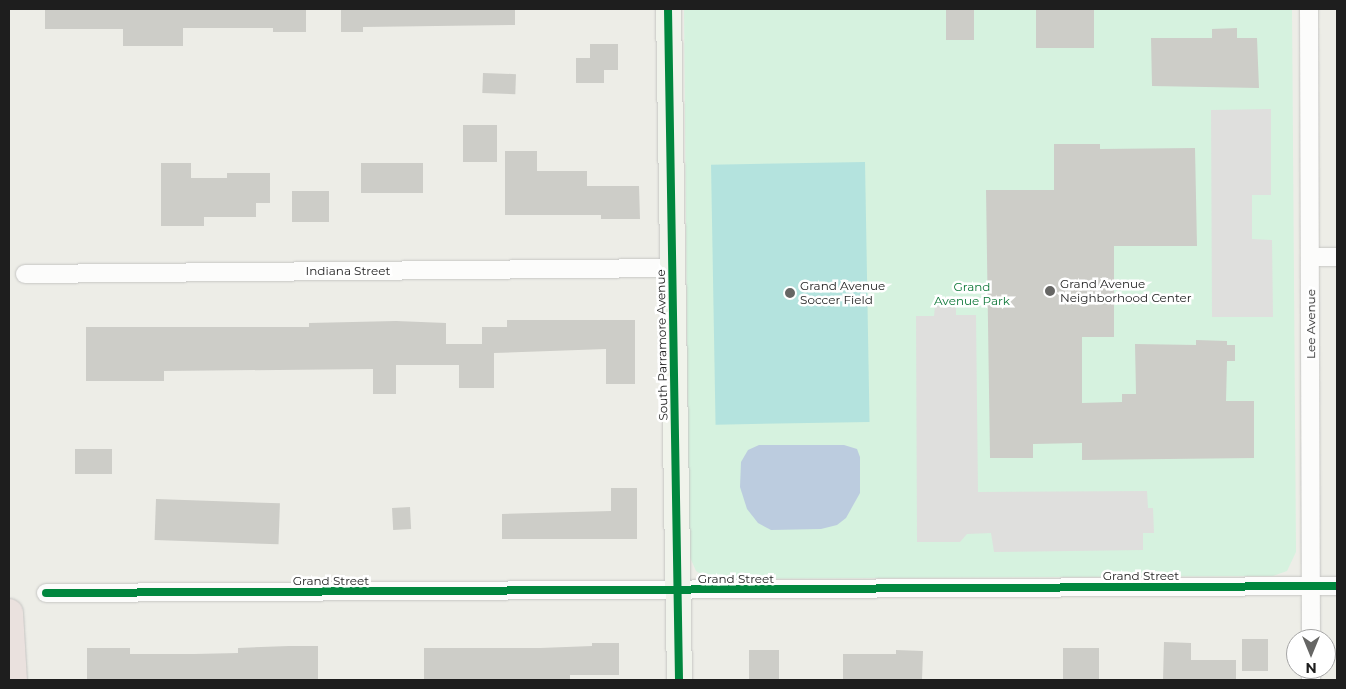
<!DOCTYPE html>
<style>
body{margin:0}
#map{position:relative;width:1346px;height:689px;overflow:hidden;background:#edede7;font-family:Montserrat,sans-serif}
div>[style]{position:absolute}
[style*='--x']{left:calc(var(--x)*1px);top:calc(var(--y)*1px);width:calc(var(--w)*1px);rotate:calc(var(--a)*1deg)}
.park>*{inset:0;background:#d6f2df}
.pitch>*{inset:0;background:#b4e3de;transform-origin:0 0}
.parking>*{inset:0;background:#dfdfdd}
.water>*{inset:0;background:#bcccdf}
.building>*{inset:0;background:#cdcdc8;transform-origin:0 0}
.roads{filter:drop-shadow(0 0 1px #c5c5c3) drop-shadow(0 0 1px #c5c5c3)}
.street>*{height:18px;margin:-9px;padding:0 9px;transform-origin:9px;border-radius:9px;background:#fcfcfb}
.secondary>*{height:25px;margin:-12.5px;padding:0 12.5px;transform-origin:12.5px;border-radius:12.5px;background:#f0f3eb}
.highway>*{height:28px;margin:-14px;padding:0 14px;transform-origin:14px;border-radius:14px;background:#eae1de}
.cycleway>*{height:8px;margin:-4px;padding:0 4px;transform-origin:4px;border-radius:4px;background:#00873e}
.dots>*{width:14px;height:14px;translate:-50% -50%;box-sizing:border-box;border:2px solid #fff;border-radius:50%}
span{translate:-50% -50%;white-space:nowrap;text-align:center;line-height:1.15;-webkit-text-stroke:5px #fff;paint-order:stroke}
.street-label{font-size:12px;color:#1e1e1e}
.poi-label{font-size:12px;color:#1e1e1e}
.left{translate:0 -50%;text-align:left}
.park-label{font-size:12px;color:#10793a}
.frame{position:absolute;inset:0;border:10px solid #1e1e1e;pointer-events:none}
.north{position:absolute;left:1286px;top:629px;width:50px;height:50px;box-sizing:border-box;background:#fff;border:1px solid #a5a5a5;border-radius:50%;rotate:180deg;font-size:14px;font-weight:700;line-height:20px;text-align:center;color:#1e1e1e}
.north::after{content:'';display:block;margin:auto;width:18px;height:22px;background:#666664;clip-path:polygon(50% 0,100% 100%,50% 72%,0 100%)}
</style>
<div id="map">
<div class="park">
<i style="clip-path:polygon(684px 9px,1292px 9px,1296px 552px,1287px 571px,1273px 576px,709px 579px,696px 571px,689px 555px)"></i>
</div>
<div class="pitch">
<i style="left:865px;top:162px;width:260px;height:154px;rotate:89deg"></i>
</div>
<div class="parking">
<i style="clip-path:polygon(1271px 109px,1271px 195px,1252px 195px,1252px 239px,1272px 240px,1273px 317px,1212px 317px,1211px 110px)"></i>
<i style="clip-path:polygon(935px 306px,956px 306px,956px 315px,976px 315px,978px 492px,1147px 491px,1148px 508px,1153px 508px,1154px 533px,1143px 533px,1143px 550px,994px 552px,991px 533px,967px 534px,960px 542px,917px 542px,916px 316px,934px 316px)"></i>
</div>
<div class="water">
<i style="clip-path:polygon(759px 445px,844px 445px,857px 449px,860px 457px,860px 493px,846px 518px,837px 525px,821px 529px,771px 530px,758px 523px,747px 509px,740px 487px,741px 462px,748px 450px)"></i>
</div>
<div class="building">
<i style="clip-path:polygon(45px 9px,306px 9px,306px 32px,273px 32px,273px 28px,183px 28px,183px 46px,123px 46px,123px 29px,45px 29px)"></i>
<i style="clip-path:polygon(341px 9px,515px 9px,515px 25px,363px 27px,363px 32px,341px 32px)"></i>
<i style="left:946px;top:9px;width:28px;height:31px"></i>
<i style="left:1036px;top:10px;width:58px;height:38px"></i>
<i style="clip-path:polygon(1237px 28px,1237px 38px,1257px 38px,1259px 88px,1152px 86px,1151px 38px,1212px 38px,1212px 29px)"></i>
<i style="clip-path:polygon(590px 44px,618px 44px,618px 70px,604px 70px,604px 83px,576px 83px,576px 58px,590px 58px)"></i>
<i style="left:483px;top:73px;width:33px;height:20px;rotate:2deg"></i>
<i style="left:463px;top:125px;width:34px;height:37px"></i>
<i style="clip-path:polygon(1054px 144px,1100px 144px,1100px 149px,1195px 148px,1197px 246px,1114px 246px,1114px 337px,1082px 337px,1082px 403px,1122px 402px,1122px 394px,1136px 394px,1135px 344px,1196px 345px,1196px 340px,1227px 341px,1227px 345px,1235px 345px,1235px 361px,1227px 361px,1226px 401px,1254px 401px,1254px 458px,1082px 460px,1082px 443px,1033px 444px,1033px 458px,990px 458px,986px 190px,1054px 190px)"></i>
<i style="clip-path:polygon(505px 151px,537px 151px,537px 171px,587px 171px,587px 186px,639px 186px,640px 219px,601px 219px,601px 215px,505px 215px)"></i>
<i style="clip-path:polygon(161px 163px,191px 163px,191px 178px,227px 178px,227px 173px,270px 173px,270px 203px,256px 203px,256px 217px,204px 217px,204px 226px,161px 226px)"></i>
<i style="left:361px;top:163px;width:62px;height:30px"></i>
<i style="left:292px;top:191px;width:37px;height:31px"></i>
<i style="clip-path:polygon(507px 320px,635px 320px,635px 384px,606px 384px,606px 349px,494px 353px,494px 388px,459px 388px,459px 365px,396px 365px,396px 394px,373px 394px,373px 369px,164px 371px,164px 381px,86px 381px,86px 327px,309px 327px,309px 323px,396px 321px,446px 323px,446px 344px,482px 344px,482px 327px,507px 327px)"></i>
<i style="left:75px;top:449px;width:37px;height:25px"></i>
<i style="clip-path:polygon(611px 488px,637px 488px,637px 539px,502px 539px,502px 514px,611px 511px)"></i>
<i style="left:156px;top:499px;width:124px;height:41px;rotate:2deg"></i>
<i style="left:410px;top:507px;width:22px;height:18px;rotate:87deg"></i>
<i style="left:1242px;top:639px;width:26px;height:32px"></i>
<i style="clip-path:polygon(1164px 642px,1191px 643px,1191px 660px,1236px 660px,1236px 680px,1163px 680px)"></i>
<i style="clip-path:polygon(592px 643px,619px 643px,619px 675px,570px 675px,570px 680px,424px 680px,424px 648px,540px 648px,592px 646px)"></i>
<i style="clip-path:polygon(289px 646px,318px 646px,318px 680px,87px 680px,87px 648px,130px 648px,130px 654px,194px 654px,238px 653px,238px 648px)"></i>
<i style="left:1063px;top:648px;width:36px;height:32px"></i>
<i style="left:749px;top:650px;width:30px;height:30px"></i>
<i style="clip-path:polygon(896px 650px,923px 651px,922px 680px,843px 680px,843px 654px,896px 654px)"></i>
</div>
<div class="roads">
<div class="street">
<i style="--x:1309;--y:9;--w:630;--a:89.82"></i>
<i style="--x:1311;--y:257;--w:26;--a:0"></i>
<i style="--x:25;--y:274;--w:646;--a:-0.53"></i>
<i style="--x:46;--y:593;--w:1291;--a:-0.31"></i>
<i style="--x:1311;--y:680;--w:11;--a:-90"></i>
</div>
<div class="secondary">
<i style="--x:668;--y:9;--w:671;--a:89.06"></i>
</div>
<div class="highway">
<i style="--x:9;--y:613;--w:67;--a:86.6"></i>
</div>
</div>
<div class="cycleway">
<i style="--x:668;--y:9;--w:671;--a:89.06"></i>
<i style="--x:46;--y:593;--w:1291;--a:-0.31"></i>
</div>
<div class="dots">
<i style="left:1050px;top:291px;background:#666664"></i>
<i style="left:790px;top:293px;background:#666664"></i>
</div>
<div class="street-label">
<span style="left:348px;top:271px">Indiana Street</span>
<span style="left:1311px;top:324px;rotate:-90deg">Lee Avenue</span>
<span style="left:662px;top:345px;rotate:-91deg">South Parramore Avenue</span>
<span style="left:1141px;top:576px">Grand Street</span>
<span style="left:736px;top:579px">Grand Street</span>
<span style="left:331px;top:581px">Grand Street</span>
</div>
<div class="poi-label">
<span class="left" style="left:1060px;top:291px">Grand Avenue<br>Neighborhood Center</span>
<span class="left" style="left:800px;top:293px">Grand Avenue<br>Soccer Field</span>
</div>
<div class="park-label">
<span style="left:972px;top:294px">Grand<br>Avenue Park</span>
</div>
<div class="frame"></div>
<div class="north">N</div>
</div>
